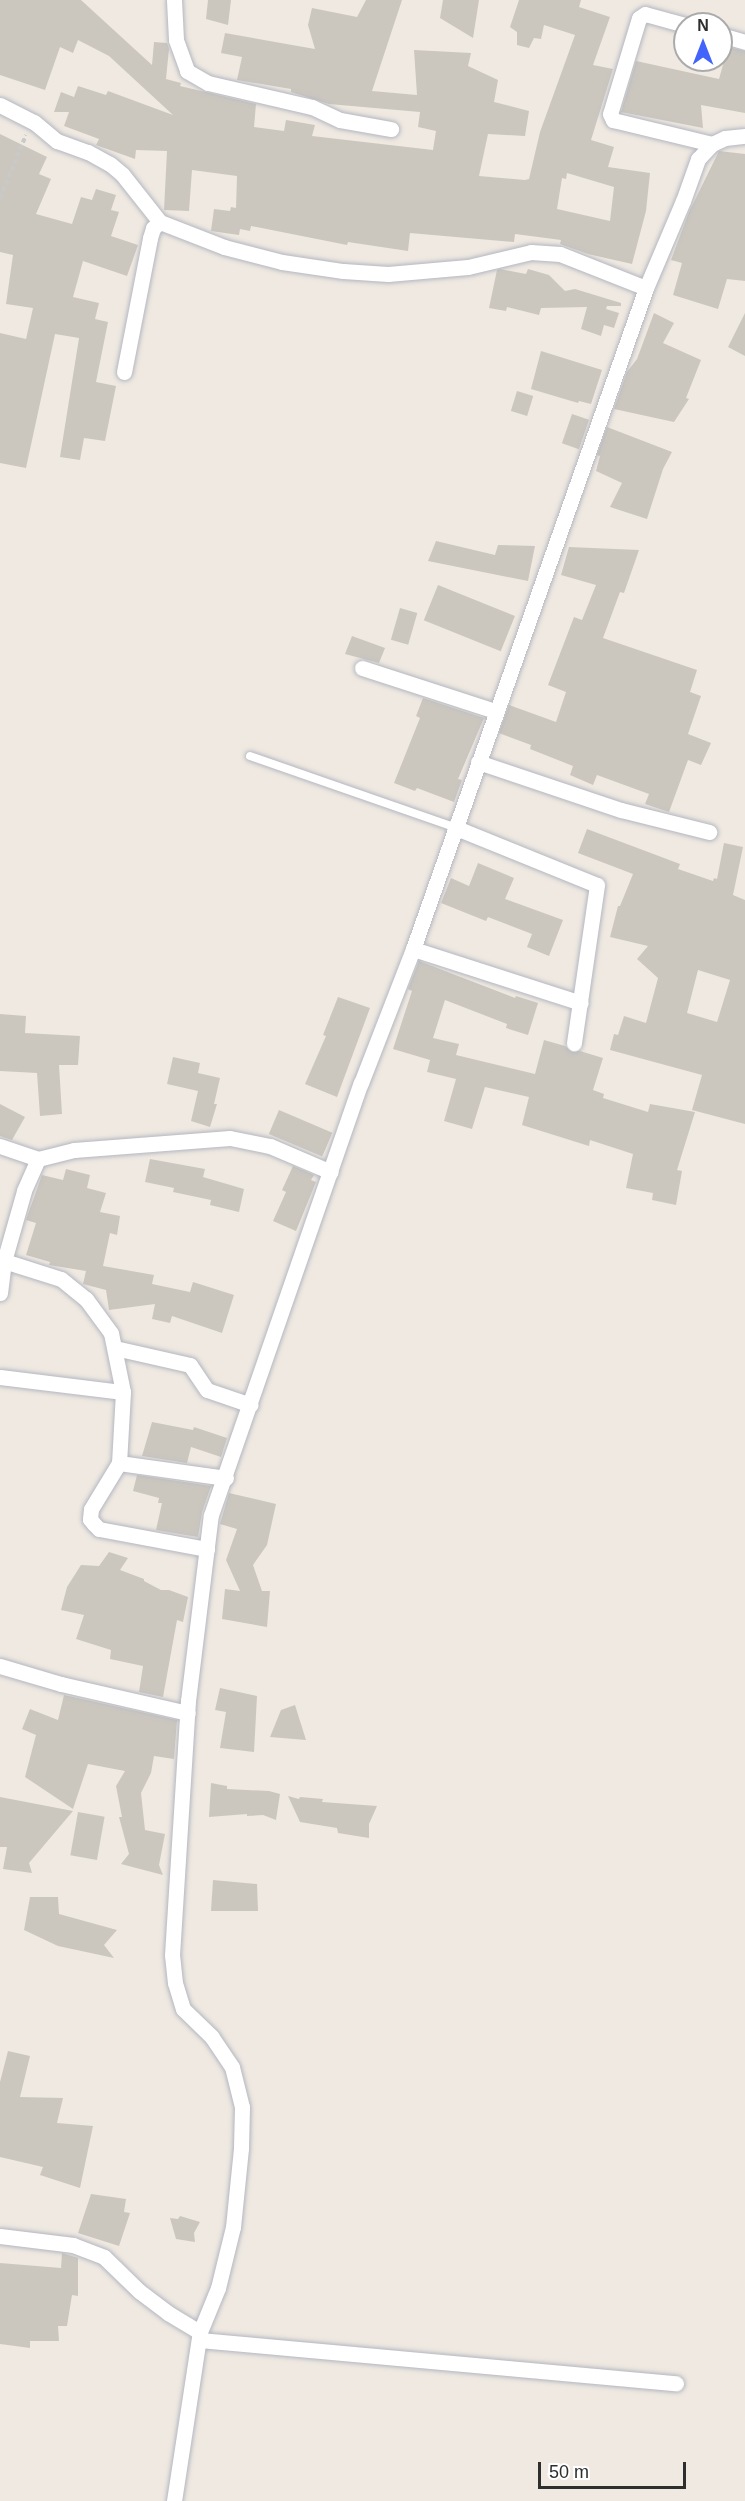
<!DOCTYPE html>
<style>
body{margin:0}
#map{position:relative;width:745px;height:2501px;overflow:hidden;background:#efe9e1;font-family:Arial,sans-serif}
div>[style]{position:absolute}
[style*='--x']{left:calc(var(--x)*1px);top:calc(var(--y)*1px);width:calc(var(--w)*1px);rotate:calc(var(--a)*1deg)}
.building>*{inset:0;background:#cbc7bf;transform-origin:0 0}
.path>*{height:4px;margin-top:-2px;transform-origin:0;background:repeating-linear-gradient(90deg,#c9c9c9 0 4.5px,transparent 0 7.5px)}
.roads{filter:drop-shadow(0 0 2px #b4b7c1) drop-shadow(0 0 2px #b4b7c1)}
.service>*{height:8px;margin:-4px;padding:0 4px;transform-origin:4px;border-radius:4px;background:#fff}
.minor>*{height:15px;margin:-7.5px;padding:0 7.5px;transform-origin:7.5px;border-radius:7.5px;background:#fff}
span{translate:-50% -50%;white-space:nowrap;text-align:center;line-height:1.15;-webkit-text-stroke:5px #fff;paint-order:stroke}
.north{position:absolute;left:673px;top:12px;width:60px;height:60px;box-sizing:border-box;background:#fff;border:2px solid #ababab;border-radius:50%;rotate:0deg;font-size:16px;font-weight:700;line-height:24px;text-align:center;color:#2e2e2e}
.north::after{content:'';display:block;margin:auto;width:21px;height:27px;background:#4264fb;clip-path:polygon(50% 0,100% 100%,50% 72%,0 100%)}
.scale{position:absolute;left:538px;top:2462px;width:148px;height:27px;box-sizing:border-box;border:3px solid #2e2e2e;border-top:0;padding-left:8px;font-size:18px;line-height:21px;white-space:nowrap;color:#2e2e2e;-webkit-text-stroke:4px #fff;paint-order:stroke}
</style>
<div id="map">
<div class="building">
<i style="clip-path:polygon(evenodd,0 0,81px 0,152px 65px,154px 42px,167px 43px,169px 49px,166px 79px,181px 83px,180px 86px,256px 104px,254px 127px,284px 131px,286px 120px,315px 125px,312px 136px,433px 150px,436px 131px,418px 127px,420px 112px,329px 104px,291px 92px,291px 89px,237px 80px,242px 57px,221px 53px,225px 33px,315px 49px,308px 25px,312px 8px,357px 17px,366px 0,402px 0,372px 91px,417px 95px,414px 50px,471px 53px,468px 66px,498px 80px,494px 102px,529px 111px,525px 136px,488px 134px,479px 176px,525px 180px,529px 179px,540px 132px,575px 35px,544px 25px,541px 39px,534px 38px,529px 48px,517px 45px,517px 32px,510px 27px,519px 0,581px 0,579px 7px,610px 17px,593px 65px,613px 69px,591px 140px,614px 147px,608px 167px,650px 173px,646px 211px,632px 264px,588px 254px,560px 244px,561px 240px,515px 234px,514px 242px,410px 233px,408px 251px,348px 242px,347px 245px,251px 226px,250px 231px,240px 229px,239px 235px,211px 231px,214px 209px,230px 211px,231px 207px,236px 208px,237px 176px,192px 170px,189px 211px,164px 210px,167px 151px,136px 150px,135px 159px,96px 145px,99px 139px,64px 126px,69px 112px,54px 112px,61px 92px,74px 97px,78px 86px,106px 95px,108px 91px,173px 115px,109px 56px,78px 40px,73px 53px,60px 47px,45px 90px,0 75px,0 0,567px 173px,614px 187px,610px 221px,557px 209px,562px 178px,566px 179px,567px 173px)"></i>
<i style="clip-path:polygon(208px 0,231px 0,228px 25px,206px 19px)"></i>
<i style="clip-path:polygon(443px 0,479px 0,473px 38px,440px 18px)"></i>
<i style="clip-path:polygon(728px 47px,745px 51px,745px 113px,701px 105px,703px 128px,621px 112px,636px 61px,719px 79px)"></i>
<i style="clip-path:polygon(0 134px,47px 157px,39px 174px,51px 179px,36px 214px,72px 224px,81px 197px,92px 200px,96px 189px,116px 195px,111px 210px,119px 212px,111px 236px,138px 245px,127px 276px,83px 261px,73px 297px,99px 303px,95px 319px,108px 322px,96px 382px,116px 386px,105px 441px,84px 438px,80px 460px,60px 457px,79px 338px,55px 334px,26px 468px,0 463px,0 333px,26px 339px,33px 308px,6px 304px,13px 255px,0 252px)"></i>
<i style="clip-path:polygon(719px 151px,745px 154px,745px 281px,727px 279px,718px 309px,673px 295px,682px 263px,671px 260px,689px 212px)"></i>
<i style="clip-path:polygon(500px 269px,526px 274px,528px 269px,549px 275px,565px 291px,575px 289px,621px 303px,621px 306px,607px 306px,606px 309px,619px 313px,614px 328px,604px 325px,601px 336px,581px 329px,587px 307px,541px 308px,539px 315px,507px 307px,506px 311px,489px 308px,497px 270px)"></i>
<i style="clip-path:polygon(654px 313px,674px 323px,663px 343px,701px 360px,686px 398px,689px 399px,674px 422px,614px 409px,627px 372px,637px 359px)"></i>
<i style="clip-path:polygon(745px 313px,745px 356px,728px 347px)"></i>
<i style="clip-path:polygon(541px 351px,602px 370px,591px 404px,579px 401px,578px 403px,531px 389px)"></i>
<i style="left:517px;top:391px;width:17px;height:21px;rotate:17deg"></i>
<i style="left:572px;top:414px;width:18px;height:31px;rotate:19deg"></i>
<i style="clip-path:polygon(607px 427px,672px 452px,663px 469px,647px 519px,610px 507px,622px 483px,596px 471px,600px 456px,597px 455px)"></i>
<i style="clip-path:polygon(436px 541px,495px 555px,498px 545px,535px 546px,528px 581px,428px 561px)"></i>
<i style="clip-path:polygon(569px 547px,639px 550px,624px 593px,620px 592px,603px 638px,697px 670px,690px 692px,701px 696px,688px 734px,711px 743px,701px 765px,688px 760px,669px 812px,645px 804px,649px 794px,597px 775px,593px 785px,570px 775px,573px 766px,530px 749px,531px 745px,499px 733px,509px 705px,556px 722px,566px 692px,548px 685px,574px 617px,582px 620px,596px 585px,561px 575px)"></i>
<i style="left:438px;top:585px;width:83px;height:38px;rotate:22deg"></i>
<i style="left:400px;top:608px;width:18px;height:33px;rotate:16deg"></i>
<i style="clip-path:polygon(352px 636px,385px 648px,379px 663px,345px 654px)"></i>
<i style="clip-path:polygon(423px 698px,484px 718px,458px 779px,462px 780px,454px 802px,417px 788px,415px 791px,394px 783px,420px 718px,416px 716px)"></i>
<i style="clip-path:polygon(evenodd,587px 829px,680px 864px,678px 869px,713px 881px,714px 878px,717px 879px,724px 843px,743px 847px,733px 895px,745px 900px,745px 1124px,692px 1110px,702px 1075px,610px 1050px,614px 1034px,618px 1035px,624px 1016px,646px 1023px,658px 978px,637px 959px,648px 946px,610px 937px,618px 906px,620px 906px,633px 874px,578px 853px,587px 829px,698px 970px,730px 980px,717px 1022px,687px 1013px,698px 970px)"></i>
<i style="clip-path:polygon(478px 863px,514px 878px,505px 899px,563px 920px,549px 956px,527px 947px,532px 934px,488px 917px,486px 921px,441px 903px,451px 878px,469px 886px)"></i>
<i style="clip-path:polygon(419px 961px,515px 998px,516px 996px,538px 1003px,528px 1035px,506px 1028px,507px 1024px,445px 1000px,433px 1038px,459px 1044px,456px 1055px,535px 1074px,544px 1040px,565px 1046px,572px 1052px,580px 1051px,603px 1058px,593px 1090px,604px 1094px,603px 1098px,648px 1112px,650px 1104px,695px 1112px,677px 1170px,682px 1171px,676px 1205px,652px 1200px,653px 1193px,626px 1188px,633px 1154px,590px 1140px,589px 1146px,522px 1125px,529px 1097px,485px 1087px,472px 1129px,444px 1121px,456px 1079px,427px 1072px,430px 1060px,393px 1049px,412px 991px,408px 989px)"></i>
<i style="clip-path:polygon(338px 997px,370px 1008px,337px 1097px,305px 1084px,326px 1036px,323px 1035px)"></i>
<i style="clip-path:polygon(0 1014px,26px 1016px,25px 1033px,80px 1036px,78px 1065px,59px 1065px,62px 1114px,40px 1116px,37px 1073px,0 1071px)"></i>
<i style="clip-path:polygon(173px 1057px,200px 1063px,198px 1073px,220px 1078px,214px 1104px,217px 1104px,210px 1127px,191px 1121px,198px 1091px,167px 1084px)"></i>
<i style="clip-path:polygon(0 1104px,25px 1117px,12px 1140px,0 1136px)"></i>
<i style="left:279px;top:1110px;width:58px;height:26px;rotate:23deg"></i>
<i style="clip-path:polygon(150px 1159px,205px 1169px,203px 1177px,244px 1189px,239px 1212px,210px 1205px,211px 1200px,173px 1192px,174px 1188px,145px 1182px)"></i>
<i style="clip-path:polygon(293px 1166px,314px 1175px,311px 1180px,316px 1182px,296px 1231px,273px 1221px,286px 1192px,282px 1190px)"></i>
<i style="clip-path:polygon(66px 1169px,90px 1175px,87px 1188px,106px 1193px,100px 1212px,120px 1216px,117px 1235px,110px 1233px,103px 1266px,154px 1275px,152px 1284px,190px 1292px,193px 1282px,234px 1295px,222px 1333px,172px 1316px,170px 1323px,152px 1319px,155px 1304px,109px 1310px,106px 1290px,83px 1284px,86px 1271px,49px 1265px,50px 1262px,26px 1255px,36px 1223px,26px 1220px,42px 1175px,63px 1180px)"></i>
<i style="clip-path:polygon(152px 1422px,193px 1430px,194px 1427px,227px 1438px,221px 1457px,191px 1447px,187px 1463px,142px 1456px)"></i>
<i style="clip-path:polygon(137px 1475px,211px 1486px,202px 1512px,198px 1537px,156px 1530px,162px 1503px,158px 1503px,159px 1498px,133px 1491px)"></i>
<i style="clip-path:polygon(229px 1493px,276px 1504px,267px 1545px,253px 1565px,262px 1591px,270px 1591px,267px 1627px,222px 1619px,225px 1589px,240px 1591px,226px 1560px,237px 1529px,220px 1524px)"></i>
<i style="clip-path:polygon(109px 1552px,128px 1558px,120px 1570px,144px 1579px,144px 1581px,161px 1590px,169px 1590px,188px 1597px,183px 1622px,177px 1620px,163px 1697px,139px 1692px,143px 1666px,110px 1659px,111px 1650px,76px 1639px,84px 1615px,61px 1610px,67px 1587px,81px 1565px,99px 1566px)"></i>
<i style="clip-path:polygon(220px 1688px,257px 1696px,254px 1752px,220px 1748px,226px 1712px,215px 1710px)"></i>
<i style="clip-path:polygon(64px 1695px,177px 1720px,174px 1759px,154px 1756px,151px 1773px,141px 1793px,145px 1830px,165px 1834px,159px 1865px,163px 1875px,121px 1864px,129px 1854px,119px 1817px,122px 1817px,116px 1786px,125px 1771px,88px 1764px,73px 1809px,25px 1777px,36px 1735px,22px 1729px,30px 1709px,58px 1720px)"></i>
<i style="clip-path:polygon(295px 1705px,306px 1740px,270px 1737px,281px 1710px)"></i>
<i style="clip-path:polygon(211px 1783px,227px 1786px,227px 1789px,269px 1791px,280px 1794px,276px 1820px,263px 1815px,247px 1816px,247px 1814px,209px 1817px)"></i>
<i style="clip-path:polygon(288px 1796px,299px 1799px,300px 1797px,323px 1799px,322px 1802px,377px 1806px,369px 1824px,369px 1838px,338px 1833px,337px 1828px,300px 1822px)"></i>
<i style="clip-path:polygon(0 1797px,73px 1811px,29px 1863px,32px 1873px,3px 1869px,7px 1847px,0 1847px)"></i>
<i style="left:78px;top:1812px;width:27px;height:44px;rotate:10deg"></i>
<i style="clip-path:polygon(213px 1880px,257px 1884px,258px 1911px,211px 1911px)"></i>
<i style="clip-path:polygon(30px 1897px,58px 1897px,59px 1914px,117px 1930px,104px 1945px,114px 1958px,58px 1946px,24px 1930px)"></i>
<i style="clip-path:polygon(8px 2051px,30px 2056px,20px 2097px,63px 2098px,57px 2123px,93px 2126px,80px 2188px,40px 2175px,43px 2167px,0 2157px,0 2082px)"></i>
<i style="clip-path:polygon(91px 2194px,126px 2199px,124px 2212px,130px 2213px,119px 2246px,78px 2233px)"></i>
<i style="clip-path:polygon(180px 2216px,200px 2222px,194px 2233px,195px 2242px,176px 2239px,170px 2218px,178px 2219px)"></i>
<i style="clip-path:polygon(62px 2253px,78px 2258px,78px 2296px,72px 2295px,67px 2326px,58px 2326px,59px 2341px,30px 2341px,30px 2348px,0 2344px,0 2263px,61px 2268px)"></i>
</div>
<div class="path">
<i style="--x:0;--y:198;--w:68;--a:-67.6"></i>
</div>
<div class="roads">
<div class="service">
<i style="--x:250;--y:756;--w:216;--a:19.2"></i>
</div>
<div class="minor">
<i style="--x:174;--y:0;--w:40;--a:87.1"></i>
<i style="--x:176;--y:40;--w:33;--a:70"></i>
<i style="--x:187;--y:71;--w:24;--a:30"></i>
<i style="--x:208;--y:83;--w:107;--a:13"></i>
<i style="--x:312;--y:107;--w:31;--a:25"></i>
<i style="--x:340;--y:120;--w:52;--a:10"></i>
<i style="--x:685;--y:25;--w:41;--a:-164.6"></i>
<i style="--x:645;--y:14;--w:7;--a:146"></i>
<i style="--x:639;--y:18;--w:100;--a:106.8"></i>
<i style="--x:610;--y:114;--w:7;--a:63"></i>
<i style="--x:613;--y:120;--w:102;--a:13.6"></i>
<i style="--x:721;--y:35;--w:25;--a:16"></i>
<i style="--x:0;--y:105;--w:38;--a:27"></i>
<i style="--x:34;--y:122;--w:30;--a:40"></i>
<i style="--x:57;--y:141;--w:33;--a:20"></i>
<i style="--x:88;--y:152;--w:25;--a:29"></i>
<i style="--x:110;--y:164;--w:16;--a:40"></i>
<i style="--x:122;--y:174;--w:61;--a:51.6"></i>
<i style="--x:160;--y:222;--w:69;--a:21.3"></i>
<i style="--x:224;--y:247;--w:60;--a:14.5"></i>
<i style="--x:282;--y:262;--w:62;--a:8.4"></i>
<i style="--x:343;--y:271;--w:45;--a:3.8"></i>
<i style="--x:388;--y:274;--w:80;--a:-5"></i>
<i style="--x:468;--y:267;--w:65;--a:-13.4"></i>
<i style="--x:531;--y:252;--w:29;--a:4"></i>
<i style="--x:560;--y:254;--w:92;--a:21.6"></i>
<i style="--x:124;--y:372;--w:136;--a:-79"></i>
<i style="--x:150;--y:238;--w:10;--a:-73"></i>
<i style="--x:153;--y:228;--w:9;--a:-41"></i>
<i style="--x:362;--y:668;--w:140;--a:17.9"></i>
<i style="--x:478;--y:762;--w:151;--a:18.6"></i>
<i style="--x:621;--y:810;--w:91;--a:14"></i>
<i style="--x:454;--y:827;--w:154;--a:22.1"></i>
<i style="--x:597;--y:885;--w:160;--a:98.3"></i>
<i style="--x:413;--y:949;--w:176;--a:17.8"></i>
<i style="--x:0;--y:1146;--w:40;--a:18.9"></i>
<i style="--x:38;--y:1159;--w:37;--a:-14"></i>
<i style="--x:74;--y:1150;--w:156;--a:-4.4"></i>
<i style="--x:230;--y:1138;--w:41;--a:11.3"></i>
<i style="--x:270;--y:1146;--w:66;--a:23.1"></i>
<i style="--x:38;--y:1159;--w:35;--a:114"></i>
<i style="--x:24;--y:1191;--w:73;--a:105.9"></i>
<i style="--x:4;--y:1261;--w:60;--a:17.5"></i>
<i style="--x:61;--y:1279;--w:32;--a:39"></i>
<i style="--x:86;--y:1299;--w:42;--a:53.7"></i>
<i style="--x:111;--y:1333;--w:60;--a:78.5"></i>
<i style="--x:123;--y:1392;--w:71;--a:93.2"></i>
<i style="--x:119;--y:1463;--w:108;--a:8"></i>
<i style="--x:0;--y:1293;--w:32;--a:-83"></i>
<i style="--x:115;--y:1348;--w:77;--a:12.8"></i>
<i style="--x:190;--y:1365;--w:30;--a:56"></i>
<i style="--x:207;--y:1390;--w:46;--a:18.8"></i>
<i style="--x:0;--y:1377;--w:124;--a:7"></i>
<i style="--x:119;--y:1463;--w:54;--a:121.3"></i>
<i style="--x:91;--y:1509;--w:10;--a:96"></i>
<i style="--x:90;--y:1519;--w:6;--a:51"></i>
<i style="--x:94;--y:1524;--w:7;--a:45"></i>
<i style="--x:99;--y:1529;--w:110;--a:10.5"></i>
<i style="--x:0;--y:1666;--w:64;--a:16.4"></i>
<i style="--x:61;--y:1684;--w:130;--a:12.9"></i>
<i style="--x:0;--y:2236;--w:74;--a:7"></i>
<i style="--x:73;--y:2245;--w:33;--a:21"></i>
<i style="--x:104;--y:2257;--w:49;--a:44.2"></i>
<i style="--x:139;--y:2291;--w:36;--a:37"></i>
<i style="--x:168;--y:2313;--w:37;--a:31"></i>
<i style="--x:199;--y:2340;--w:479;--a:5.2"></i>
<i style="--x:174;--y:2501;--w:171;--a:-81.3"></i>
<i style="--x:200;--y:2332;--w:48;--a:-67.8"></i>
<i style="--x:218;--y:2288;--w:63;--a:-76.2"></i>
<i style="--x:233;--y:2227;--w:79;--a:-84.2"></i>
<i style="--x:241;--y:2148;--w:41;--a:-88.6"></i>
<i style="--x:242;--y:2107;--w:41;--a:-104"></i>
<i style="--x:232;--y:2067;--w:36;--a:-124"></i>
<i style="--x:212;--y:2037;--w:40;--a:-136"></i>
<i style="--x:183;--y:2009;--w:27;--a:-107"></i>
<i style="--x:175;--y:1983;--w:28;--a:-96"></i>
<i style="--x:172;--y:1955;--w:255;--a:-86.4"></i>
<i style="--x:188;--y:1701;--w:187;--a:-83"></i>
<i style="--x:211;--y:1515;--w:457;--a:-70.9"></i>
<i style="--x:361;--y:1083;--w:144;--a:-68.8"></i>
<i style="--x:413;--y:949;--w:701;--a:-70.58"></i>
<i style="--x:646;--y:288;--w:95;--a:-67"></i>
<i style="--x:683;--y:201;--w:45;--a:-70.3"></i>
<i style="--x:698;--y:159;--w:21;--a:-47"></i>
<i style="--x:712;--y:144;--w:14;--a:-25"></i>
<i style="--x:725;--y:138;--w:20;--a:-6"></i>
</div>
</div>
<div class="north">N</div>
<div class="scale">50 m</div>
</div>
